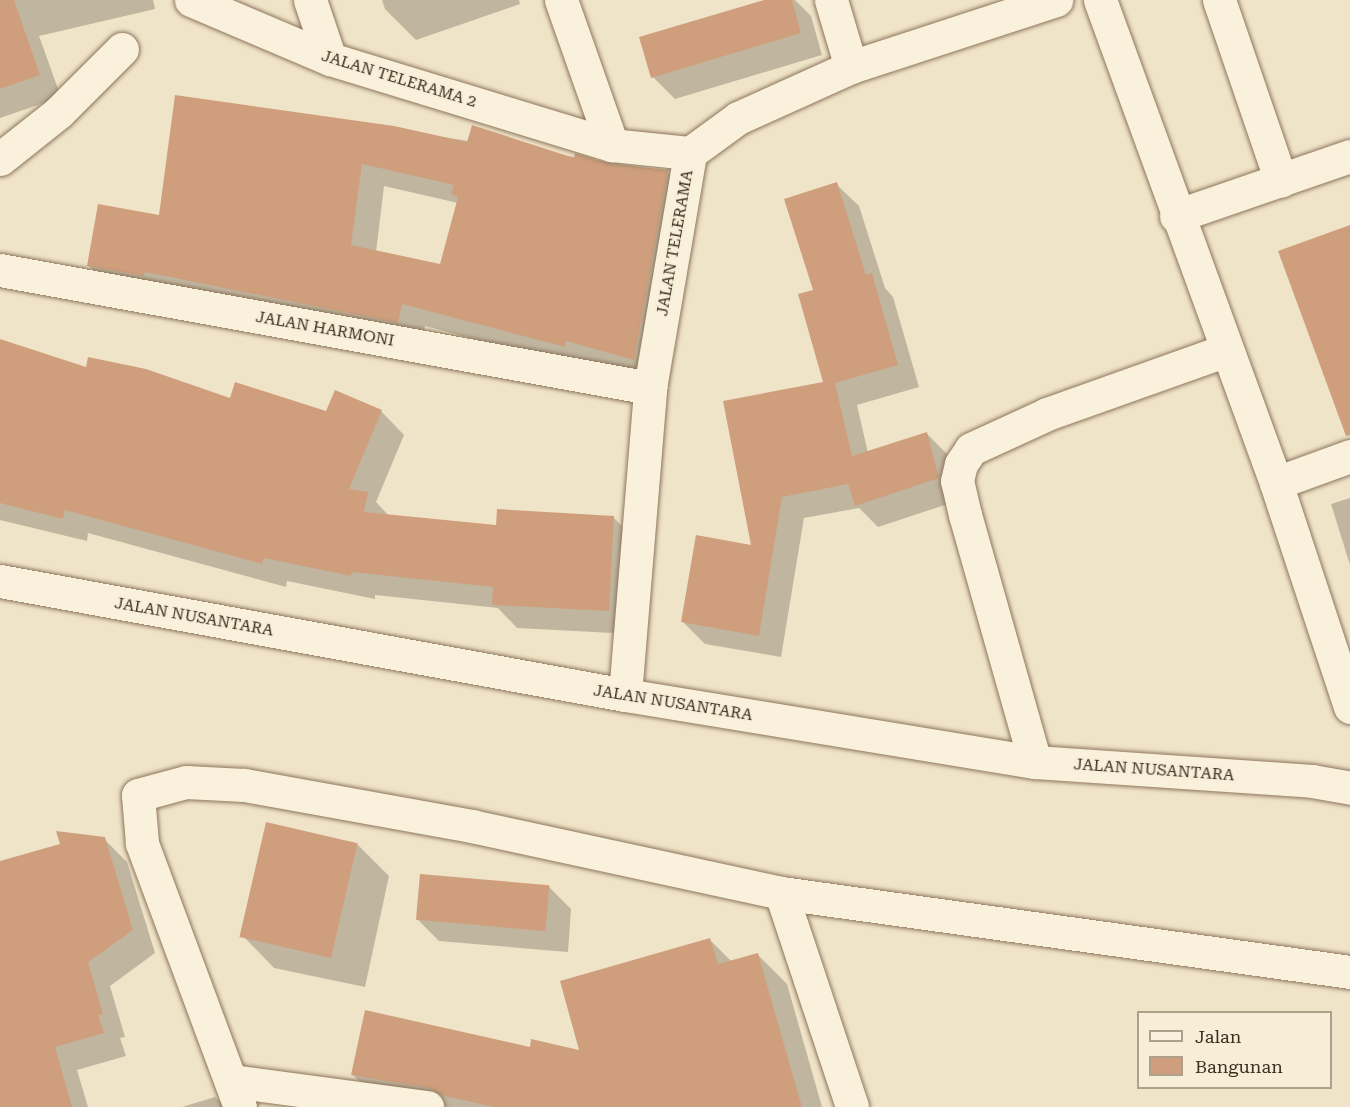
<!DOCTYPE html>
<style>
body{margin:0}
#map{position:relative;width:1350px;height:1107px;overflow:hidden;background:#f0e4c8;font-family:"Roboto Serif",serif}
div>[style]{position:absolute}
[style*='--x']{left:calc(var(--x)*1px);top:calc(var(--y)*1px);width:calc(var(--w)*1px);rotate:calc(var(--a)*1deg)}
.shadow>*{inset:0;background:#0003}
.building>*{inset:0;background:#cf9f7d;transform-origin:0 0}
.roads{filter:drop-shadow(0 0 2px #8d765c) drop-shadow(0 0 2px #8d765c)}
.minor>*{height:33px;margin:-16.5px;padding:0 16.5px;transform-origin:16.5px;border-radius:16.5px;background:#faf1dc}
.secondary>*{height:33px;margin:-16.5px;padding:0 16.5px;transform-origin:16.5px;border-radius:16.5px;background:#faf1dc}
span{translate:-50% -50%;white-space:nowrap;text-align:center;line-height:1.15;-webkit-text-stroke:4.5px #f7eed8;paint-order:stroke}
.street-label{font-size:16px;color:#3d2e20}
.legend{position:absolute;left:1137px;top:1011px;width:195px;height:78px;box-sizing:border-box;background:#f7eed8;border:2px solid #ada18e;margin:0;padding:8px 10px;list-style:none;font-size:18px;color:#3d2e20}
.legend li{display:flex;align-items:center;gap:12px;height:30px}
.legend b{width:30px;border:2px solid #ada18e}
</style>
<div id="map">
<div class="shadow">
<i style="clip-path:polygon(0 0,153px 0,155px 9px,39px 36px,61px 97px,0 118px)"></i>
<i style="clip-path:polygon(382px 0,519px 0,520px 4px,416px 40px,385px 9px)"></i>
<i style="clip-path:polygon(769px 0,795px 0,811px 16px,822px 55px,675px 99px,653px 77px)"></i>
<i style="clip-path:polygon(evenodd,176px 97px,667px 171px,690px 194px,657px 382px,588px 369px,425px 326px,421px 345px,112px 289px,89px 266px,160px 216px,176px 97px,384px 186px,458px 203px,441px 266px,376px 252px,384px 186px)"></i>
<i style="clip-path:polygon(836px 184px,859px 206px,885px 288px,893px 297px,919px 387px,857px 405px,868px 453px,926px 433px,948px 455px,960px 500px,878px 527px,859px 508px,804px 518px,781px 657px,705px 644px,683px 622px,753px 547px,825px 383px,815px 291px)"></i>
<i style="clip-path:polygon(0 341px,87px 369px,231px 400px,327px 413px,381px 411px,404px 435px,376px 502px,389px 516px,498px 527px,613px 517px,637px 541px,632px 634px,517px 628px,498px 608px,375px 595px,375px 599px,287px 581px,286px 587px,88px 533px,87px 541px,0 520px)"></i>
<i style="clip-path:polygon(1350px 498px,1350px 565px,1331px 504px)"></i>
<i style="clip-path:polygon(104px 839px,127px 862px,155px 953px,110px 986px,125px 1037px,120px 1038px,126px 1056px,77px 1070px,88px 1107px,0 1107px,0 863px)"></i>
<i style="clip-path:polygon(357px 844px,389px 876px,365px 987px,274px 968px,243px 936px)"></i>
<i style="clip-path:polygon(549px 887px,571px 909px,568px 952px,439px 941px,417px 919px)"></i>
<i style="clip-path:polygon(710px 940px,732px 962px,758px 955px,787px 984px,822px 1107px,402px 1107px,382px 1104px,353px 1075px,531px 1049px,582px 1052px)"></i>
<i style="clip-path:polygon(215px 1097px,225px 1107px,182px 1107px)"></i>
</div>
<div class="building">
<i style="clip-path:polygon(0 0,14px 0,40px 75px,0 89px)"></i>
<i style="clip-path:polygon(764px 0,792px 0,801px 33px,651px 78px,639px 37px)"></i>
<i style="clip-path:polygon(evenodd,175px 95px,394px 126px,467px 142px,472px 125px,574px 158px,575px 153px,610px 164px,668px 170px,634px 360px,566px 341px,565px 347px,402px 304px,398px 323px,145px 272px,144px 276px,87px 266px,98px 204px,159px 215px,175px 95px,362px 164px,454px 185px,451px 194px,458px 197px,440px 264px,351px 245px,362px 164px)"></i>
<i style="clip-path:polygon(837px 182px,866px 275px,872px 273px,898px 365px,835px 383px,852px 456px,927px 432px,939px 478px,855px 506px,848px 484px,782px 497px,759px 636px,681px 622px,696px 535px,751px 545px,723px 401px,823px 382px,798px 294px,813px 290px,784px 199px)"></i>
<i style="clip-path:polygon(1350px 225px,1350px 435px,1346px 436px,1278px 251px)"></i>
<i style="clip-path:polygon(0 339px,86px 367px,88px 357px,146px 369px,230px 398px,235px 382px,326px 411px,335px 390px,382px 410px,349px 489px,368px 492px,364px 512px,496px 525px,497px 509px,614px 516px,609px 611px,492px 605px,493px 587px,352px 572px,351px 576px,264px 558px,262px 564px,65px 510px,63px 519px,0 503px)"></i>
<i style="left:266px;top:822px;width:94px;height:118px;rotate:13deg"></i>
<i style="clip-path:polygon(56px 831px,105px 837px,133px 930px,88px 962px,103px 1014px,98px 1015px,104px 1033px,55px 1047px,72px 1107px,0 1107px,0 861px,60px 844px)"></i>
<i style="left:420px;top:874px;width:130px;height:46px;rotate:5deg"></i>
<i style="clip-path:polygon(710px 938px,718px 964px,758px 953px,802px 1107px,494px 1107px,441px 1095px,429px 1088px,351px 1075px,365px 1010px,530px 1047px,531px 1039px,579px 1050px,560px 981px)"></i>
</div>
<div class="roads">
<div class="minor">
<i style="--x:191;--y:0;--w:151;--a:23"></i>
<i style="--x:330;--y:59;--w:295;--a:17"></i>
<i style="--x:310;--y:0;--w:62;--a:71.3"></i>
<i style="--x:561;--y:0;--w:154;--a:70.6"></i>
<i style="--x:612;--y:145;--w:78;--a:5.9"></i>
<i style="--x:831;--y:0;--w:70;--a:73.4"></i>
<i style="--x:1100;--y:0;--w:514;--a:69.98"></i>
<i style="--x:1276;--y:483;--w:236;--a:71.7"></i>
<i style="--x:1219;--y:0;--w:191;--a:71.1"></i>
<i style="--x:0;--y:159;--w:75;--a:-38.5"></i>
<i style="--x:59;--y:112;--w:89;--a:-45"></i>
<i style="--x:1176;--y:216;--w:184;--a:-19"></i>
<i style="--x:0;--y:270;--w:661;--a:10.29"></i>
<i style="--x:1276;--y:483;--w:79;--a:-20"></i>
<i style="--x:625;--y:695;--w:308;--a:-85.3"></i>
<i style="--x:650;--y:388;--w:238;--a:-80.3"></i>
<i style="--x:690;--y:153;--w:59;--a:-36.1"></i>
<i style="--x:738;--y:118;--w:124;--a:-24.3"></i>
<i style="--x:851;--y:67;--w:216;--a:-18.1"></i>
<i style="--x:1035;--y:762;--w:257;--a:-105.8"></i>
<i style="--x:965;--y:515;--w:35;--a:-103"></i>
<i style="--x:957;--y:481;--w:17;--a:-77"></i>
<i style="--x:961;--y:464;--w:18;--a:-56"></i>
<i style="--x:971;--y:449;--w:84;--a:-24.7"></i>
<i style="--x:1047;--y:414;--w:191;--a:-19.6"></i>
<i style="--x:781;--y:893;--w:225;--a:71.6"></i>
<i style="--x:232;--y:1081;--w:197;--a:7.6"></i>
<i style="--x:240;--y:1107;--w:282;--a:-110.4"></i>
<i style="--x:142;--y:843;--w:48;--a:-94.8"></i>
<i style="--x:138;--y:795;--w:50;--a:-15.2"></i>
<i style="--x:186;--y:782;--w:58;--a:3"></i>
<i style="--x:244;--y:785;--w:232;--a:10.2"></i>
<i style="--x:472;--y:826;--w:316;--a:12.2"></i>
<i style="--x:781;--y:893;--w:574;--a:7.9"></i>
</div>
<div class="secondary">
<i style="--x:0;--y:581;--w:635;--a:10.34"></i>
<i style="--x:625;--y:695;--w:415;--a:9.3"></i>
<i style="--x:1035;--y:762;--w:278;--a:3.9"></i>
<i style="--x:1312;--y:781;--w:39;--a:10"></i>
</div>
</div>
<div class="street-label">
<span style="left:399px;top:79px;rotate:17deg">JALAN TELERAMA 2</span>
<span style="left:675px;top:243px;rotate:-80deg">JALAN TELERAMA</span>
<span style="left:325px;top:329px;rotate:10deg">JALAN HARMONI</span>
<span style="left:194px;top:617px;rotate:10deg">JALAN NUSANTARA</span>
<span style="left:673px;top:703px;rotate:9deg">JALAN NUSANTARA</span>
<span style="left:1154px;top:770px;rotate:4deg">JALAN NUSANTARA</span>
</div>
<ul class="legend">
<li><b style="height:8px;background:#faf1dc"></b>Jalan</li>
<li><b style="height:16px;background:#cf9f7d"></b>Bangunan</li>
</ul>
</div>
